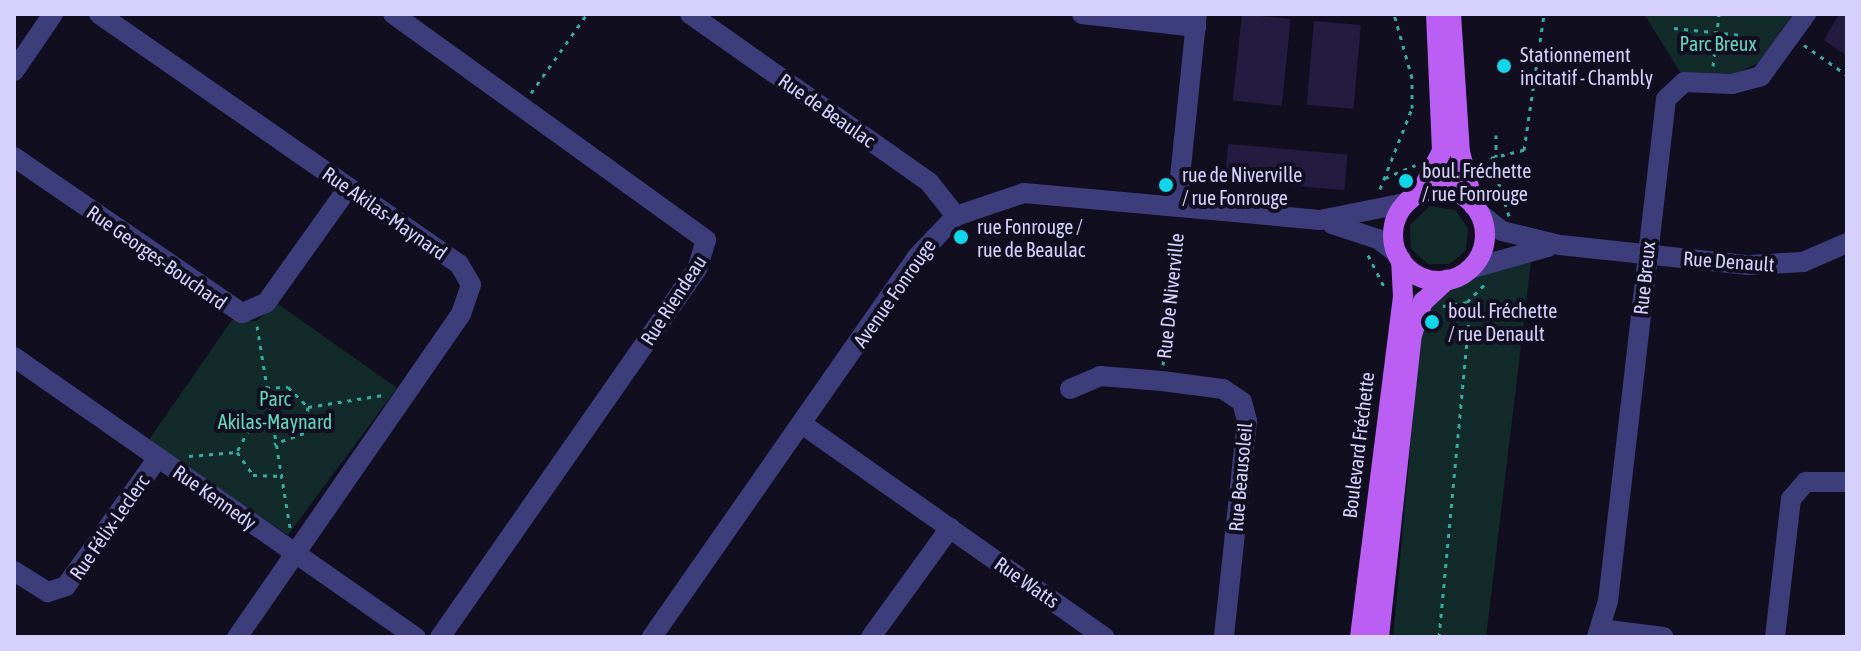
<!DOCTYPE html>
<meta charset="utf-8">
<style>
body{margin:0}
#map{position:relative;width:1861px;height:651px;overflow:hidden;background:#110e20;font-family:"Asap Condensed",sans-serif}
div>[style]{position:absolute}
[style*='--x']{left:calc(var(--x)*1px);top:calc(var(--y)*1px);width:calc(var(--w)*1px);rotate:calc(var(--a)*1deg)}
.green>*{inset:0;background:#122a29}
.building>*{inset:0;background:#231c40;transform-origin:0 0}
.path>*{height:3px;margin-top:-1.5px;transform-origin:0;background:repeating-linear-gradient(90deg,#36aba2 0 4px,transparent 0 10px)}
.minor>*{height:20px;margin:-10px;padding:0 10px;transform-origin:10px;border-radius:10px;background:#3e3d7c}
.major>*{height:20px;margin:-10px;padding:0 10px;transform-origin:10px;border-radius:10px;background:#bb5ff4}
.major>.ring{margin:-10px;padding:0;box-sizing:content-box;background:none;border:20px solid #bb5ff4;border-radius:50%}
.dots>*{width:22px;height:22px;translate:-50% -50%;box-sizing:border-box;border:4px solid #110e20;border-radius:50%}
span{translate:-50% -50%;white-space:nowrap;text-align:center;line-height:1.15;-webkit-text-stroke:8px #110e20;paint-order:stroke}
.park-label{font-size:20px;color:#62d7b8}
.poi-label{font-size:20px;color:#d5d1fc}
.left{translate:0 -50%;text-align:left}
.street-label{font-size:20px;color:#d5d1fc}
.frame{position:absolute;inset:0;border:16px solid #d5d1fc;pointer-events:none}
</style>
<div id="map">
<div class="green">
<i style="clip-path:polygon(1644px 14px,1793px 14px,1758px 63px,1735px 74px,1680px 72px)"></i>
<i style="clip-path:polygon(1430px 206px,1455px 210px,1468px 228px,1466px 250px,1450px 264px,1428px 264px,1411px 249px,1410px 225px)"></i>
<i style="clip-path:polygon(1532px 254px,1486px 637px,1393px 637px,1421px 329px,1439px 292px)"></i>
<i style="clip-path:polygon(278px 304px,397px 388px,288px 535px,148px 441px,232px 320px,256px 321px)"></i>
</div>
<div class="building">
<i style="left:1242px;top:14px;width:49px;height:87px;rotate:6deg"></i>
<i style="clip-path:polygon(1839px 14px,1847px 14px,1847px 56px,1824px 40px)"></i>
<i style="left:1314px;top:21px;width:47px;height:84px;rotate:5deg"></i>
<i style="left:1228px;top:144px;width:120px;height:36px;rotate:5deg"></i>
</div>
<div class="path">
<i style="--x:1674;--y:28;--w:67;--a:6"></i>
<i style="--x:1804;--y:45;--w:52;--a:34.9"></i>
<i style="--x:1713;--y:66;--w:52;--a:-83.4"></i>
<i style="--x:531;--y:93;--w:97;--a:-54.7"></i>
<i style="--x:1496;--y:135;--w:22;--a:90"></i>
<i style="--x:1385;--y:178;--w:33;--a:-23"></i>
<i style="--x:1380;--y:189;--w:87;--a:-68.4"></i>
<i style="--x:1412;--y:108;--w:30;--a:-90"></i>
<i style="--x:1412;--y:78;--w:66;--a:-105.7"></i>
<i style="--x:1509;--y:216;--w:61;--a:-107.2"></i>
<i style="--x:1491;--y:158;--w:34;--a:-14"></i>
<i style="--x:1524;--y:150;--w:137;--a:-81.6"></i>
<i style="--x:1368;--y:255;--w:39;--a:63"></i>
<i style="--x:1443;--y:306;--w:24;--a:-9"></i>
<i style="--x:1467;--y:302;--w:27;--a:-45"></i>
<i style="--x:257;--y:326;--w:205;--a:80.7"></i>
<i style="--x:1163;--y:365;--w:140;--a:-83.8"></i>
<i style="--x:266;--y:388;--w:22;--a:-3"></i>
<i style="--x:288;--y:387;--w:28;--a:45"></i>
<i style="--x:308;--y:407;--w:26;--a:99"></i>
<i style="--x:304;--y:433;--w:32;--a:160"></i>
<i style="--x:308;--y:407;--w:76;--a:-9.1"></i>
<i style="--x:271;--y:421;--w:23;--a:160"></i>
<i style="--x:249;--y:429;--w:26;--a:118"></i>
<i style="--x:237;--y:452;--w:28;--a:55"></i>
<i style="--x:253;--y:475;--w:28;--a:2"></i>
<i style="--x:189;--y:456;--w:48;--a:-4.8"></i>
<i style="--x:1439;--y:637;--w:339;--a:-84.6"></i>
</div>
<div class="minor">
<i style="--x:99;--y:14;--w:438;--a:34.8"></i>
<i style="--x:459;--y:264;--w:24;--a:60"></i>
<i style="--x:471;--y:285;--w:31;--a:109"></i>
<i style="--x:461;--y:314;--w:393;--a:124.7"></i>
<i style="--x:393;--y:14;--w:386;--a:35.8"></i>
<i style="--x:706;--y:240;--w:30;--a:107"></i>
<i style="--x:697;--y:269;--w:449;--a:124.9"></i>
<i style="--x:690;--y:14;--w:292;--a:35.1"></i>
<i style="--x:929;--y:182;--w:43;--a:51.5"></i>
<i style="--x:1082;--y:14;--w:115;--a:6.5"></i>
<i style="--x:14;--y:71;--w:69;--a:-55.6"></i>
<i style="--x:14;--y:157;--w:276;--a:34.4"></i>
<i style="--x:242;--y:313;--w:26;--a:-23"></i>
<i style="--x:266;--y:303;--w:141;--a:-54.5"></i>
<i style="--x:1177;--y:206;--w:193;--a:-84.1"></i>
<i style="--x:1479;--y:213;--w:29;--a:38"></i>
<i style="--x:1502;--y:231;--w:60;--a:13.6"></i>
<i style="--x:1560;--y:245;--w:189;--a:6.1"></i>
<i style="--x:1748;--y:265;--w:55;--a:-3.1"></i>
<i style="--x:1803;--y:262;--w:48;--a:-23.4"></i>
<i style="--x:1332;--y:224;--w:48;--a:18.1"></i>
<i style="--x:1378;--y:239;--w:25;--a:37"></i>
<i style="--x:1470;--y:269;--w:81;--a:-15.8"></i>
<i style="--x:14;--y:357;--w:490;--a:34.9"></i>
<i style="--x:1070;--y:389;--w:33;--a:-23"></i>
<i style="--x:1100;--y:376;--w:62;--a:4.6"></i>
<i style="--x:1162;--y:381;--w:62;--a:7.5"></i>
<i style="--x:1223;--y:389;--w:23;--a:34"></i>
<i style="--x:1242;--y:402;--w:20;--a:75"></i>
<i style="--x:1247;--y:421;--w:217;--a:96.1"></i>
<i style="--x:802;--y:424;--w:370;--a:35.2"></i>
<i style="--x:14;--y:571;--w:40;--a:32"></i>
<i style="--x:48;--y:592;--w:19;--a:-18"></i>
<i style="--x:66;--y:586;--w:158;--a:-54.3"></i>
<i style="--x:1600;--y:629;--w:64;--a:7.1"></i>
<i style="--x:652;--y:637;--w:463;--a:-55.1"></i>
<i style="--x:917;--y:257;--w:57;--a:-46.4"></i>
<i style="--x:956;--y:216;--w:72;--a:-18.7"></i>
<i style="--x:1024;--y:193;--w:297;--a:5.2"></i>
<i style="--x:1320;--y:220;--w:88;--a:-11.2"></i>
<i style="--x:871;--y:637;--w:135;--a:-54.1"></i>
<i style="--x:1597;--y:637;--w:38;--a:-73"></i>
<i style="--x:1608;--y:601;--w:505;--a:-83.41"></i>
<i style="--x:1666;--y:99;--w:25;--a:-43"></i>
<i style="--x:1684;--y:82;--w:48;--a:2.4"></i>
<i style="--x:1732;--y:84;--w:30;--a:-15"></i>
<i style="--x:1761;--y:76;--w:77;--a:-54"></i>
<i style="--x:1775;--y:637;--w:139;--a:-83.4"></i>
<i style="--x:1791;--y:499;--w:23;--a:-49"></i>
<i style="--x:1806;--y:482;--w:41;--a:0"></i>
</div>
<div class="major">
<i style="--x:1451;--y:14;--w:138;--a:86.3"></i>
<i style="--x:1460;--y:152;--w:56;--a:75.5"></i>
<i class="ring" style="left:1393px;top:189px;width:72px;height:72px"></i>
<i style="--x:1420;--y:194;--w:48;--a:-62.9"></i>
<i style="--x:1442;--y:151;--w:137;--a:-92.5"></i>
<i style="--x:1360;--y:637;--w:343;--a:-82.8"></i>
<i style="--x:1403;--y:297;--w:37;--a:-93"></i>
<i style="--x:1379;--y:637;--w:304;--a:-83.8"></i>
<i style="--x:1412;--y:335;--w:35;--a:-72"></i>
<i style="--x:1423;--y:302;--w:33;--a:-43"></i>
</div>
<div class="dots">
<i style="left:1504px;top:66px;background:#0fd7e9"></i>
<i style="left:1406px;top:181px;background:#0fd7e9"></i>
<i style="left:1166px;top:185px;background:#0fd7e9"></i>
<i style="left:961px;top:237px;background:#0fd7e9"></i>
<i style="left:1432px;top:322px;background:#0fd7e9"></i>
</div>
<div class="park-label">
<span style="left:1718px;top:43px">Parc Breux</span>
<span style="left:275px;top:410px">Parc<br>Akilas-Maynard</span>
</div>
<div class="poi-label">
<span class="left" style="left:1520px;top:66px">Stationnement<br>incitatif - Chambly</span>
<span class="left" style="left:1422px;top:182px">boul. Fréchette<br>/ rue Fonrouge</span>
<span class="left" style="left:1182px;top:186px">rue de Niverville<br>/ rue Fonrouge</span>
<span class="left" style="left:977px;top:238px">rue Fonrouge /<br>rue de Beaulac</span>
<span class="left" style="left:1448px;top:322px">boul. Fréchette<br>/ rue Denault</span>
</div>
<div class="street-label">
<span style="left:827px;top:110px;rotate:35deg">Rue de Beaulac</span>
<span style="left:385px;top:213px;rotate:35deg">Rue Akilas-Maynard</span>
<span style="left:157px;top:257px;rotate:35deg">Rue Georges-Bouchard</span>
<span style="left:1729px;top:261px;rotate:4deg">Rue Denault</span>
<span style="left:1644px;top:278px;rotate:-84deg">Rue Breux</span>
<span style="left:894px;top:293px;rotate:-55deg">Avenue Fonrouge</span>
<span style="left:1170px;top:296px;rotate:-84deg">Rue De Niverville</span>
<span style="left:673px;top:300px;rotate:-57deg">Rue Riendeau</span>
<span style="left:1358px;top:445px;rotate:-83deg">Boulevard Fréchette</span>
<span style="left:1240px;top:477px;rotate:-85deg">Rue Beausoleil</span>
<span style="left:215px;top:497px;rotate:35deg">Rue Kennedy</span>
<span style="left:109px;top:527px;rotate:-55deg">Rue Félix-Leclerc</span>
<span style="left:1027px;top:582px;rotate:35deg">Rue Watts</span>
</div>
<div class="frame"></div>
</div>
